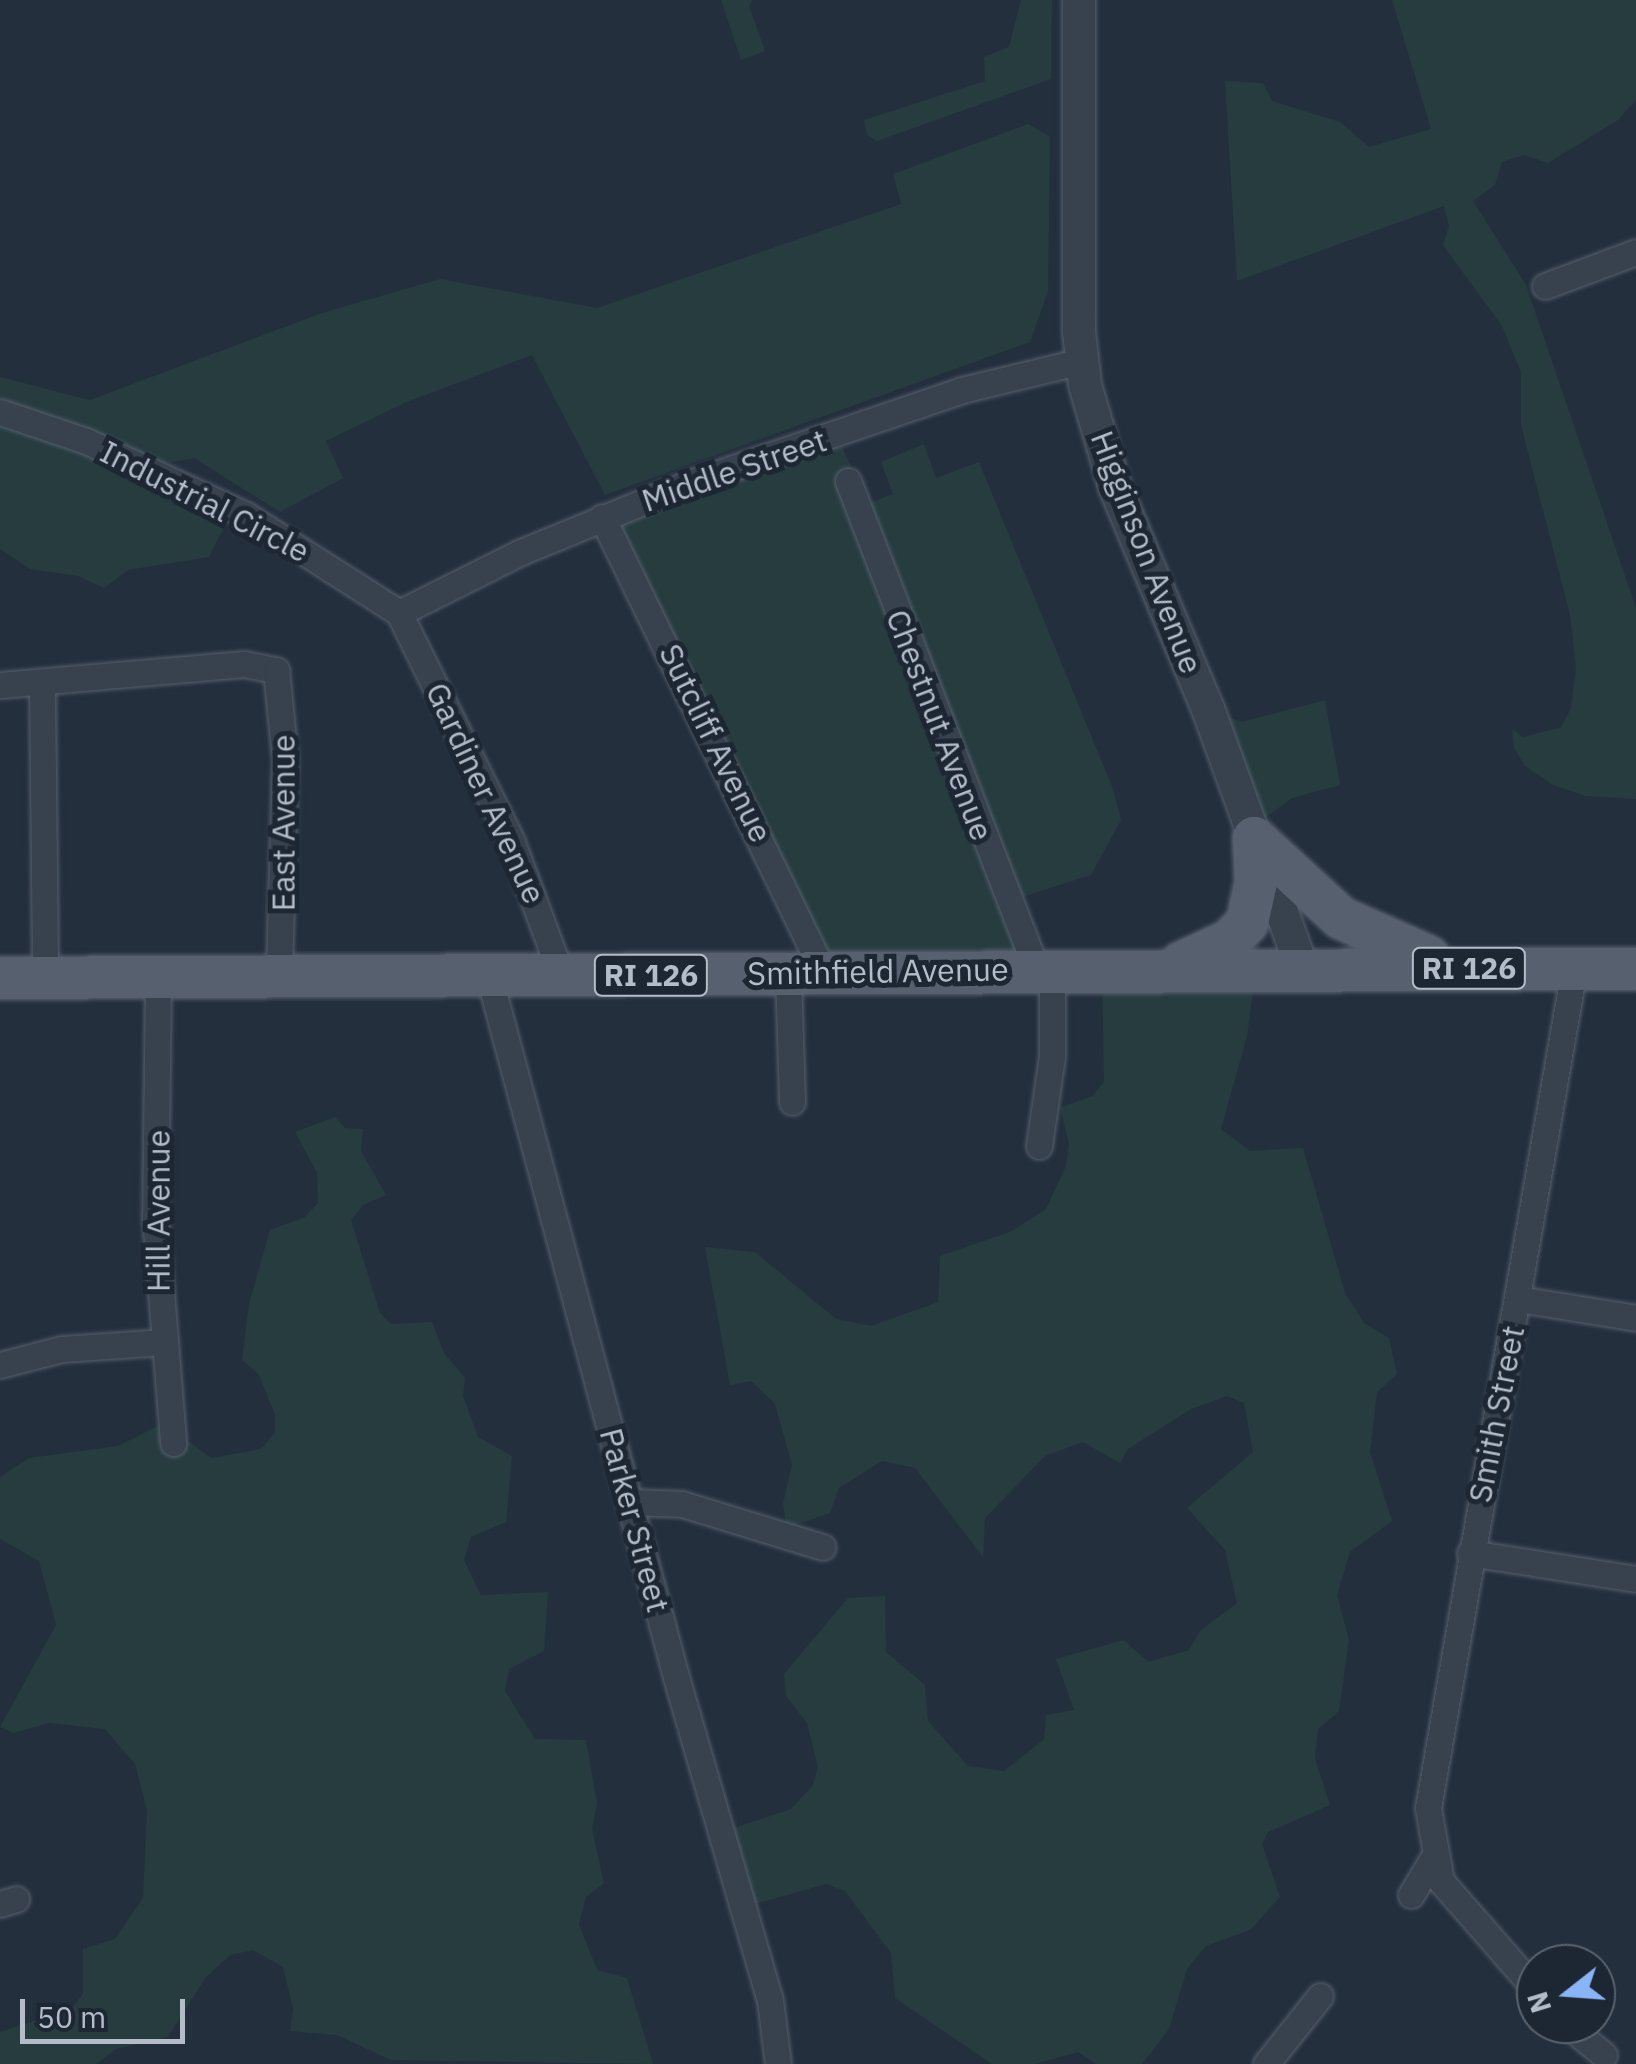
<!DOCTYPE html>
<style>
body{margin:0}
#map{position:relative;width:1636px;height:2064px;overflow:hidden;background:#242f3e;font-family:"IBM Plex Sans",sans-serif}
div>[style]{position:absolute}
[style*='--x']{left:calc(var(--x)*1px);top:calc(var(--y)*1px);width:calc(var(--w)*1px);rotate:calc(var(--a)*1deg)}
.green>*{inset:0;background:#263c3f}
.roads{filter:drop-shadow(0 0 2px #565f6c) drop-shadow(0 0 2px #565f6c)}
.minor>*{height:25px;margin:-12.5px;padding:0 12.5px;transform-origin:12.5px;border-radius:12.5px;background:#38414e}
.tertiary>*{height:32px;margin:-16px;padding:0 16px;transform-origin:16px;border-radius:16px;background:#38414e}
.primary>*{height:42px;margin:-21px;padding:0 21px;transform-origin:21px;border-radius:21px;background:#56606e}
span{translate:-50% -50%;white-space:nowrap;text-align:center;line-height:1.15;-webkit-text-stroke:10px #1d2633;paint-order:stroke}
.shield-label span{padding:2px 8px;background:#1d2633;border:2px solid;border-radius:8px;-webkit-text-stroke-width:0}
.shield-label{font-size:30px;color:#b4bcc9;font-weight:700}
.street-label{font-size:32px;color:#b4bcc9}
.north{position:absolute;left:1516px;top:1944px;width:100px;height:100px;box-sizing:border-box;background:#1d2633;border:2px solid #59626f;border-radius:50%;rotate:253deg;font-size:28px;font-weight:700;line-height:40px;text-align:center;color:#b4bcc9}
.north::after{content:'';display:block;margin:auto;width:35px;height:45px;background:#8ab4f8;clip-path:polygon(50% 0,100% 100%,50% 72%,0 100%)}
.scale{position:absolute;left:20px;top:1999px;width:165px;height:45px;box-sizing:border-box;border:5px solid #b4bcc9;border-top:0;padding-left:12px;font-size:30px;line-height:35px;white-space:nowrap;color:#b4bcc9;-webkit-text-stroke:8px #1d2633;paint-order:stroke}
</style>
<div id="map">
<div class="green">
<i style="clip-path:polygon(721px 0,753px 0,749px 6px,765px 51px,741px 60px)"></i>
<i style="clip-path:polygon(1021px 0,1052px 0,1051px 79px,877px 141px,867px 135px,864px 120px,985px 81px,984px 57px,1009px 47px)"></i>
<i style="clip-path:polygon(1392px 0,1636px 0,1636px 100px,1618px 120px,1548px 163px,1524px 155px,1502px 162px,1495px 185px,1473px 201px,1526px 285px,1636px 608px,1636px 799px,1585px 796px,1553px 785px,1525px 766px,1514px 748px,1512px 729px,1523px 737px,1561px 727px,1571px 708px,1576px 667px,1570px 615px,1521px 425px,1521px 372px,1502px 326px,1443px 245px,1449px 226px,1444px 206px,1237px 281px,1225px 81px,1263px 83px,1272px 101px,1340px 122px,1369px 147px,1431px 129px)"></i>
<i style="clip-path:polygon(1028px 124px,1050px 137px,1048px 291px,1030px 342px,605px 495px,532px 355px,404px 403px,326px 441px,343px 478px,280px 512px,194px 458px,158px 465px,234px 507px,209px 557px,128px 570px,104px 588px,78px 576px,30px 569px,0 549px,0 410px,83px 434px,0 398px,0 377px,90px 400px,322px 313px,440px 279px,597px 308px,901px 204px,893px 174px)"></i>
<i style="clip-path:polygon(837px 435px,867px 504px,893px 494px,881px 462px,924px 444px,936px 478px,979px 462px,1113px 789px,1121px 820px,1091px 875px,1022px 897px,1046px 968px,823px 971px,602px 517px)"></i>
<i style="clip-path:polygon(1325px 700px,1340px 785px,1292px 798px,1250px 829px,1208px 709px,1242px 722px)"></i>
<i style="clip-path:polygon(1260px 945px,1247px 1036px,1221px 1129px,1250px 1151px,1303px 1148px,1345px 1293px,1364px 1323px,1389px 1338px,1397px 1374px,1377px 1392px,1370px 1452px,1392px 1521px,1350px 1552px,1337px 1595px,1349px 1640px,1339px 1711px,1318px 1729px,1315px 1758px,1330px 1805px,1268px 1832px,1262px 1844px,1280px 1897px,1250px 1930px,1206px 1946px,1187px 1969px,1169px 2029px,1142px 2064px,1096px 2064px,1078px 2052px,1035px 2064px,992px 2064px,895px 1998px,891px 1953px,845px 1891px,826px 1884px,751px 1905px,728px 1830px,791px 1809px,813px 1785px,818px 1767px,807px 1723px,786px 1696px,784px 1674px,848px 1598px,885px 1596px,886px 1652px,925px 1685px,928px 1721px,968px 1766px,1004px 1771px,1044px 1739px,1046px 1715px,1074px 1710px,1056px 1659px,1124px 1640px,1148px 1662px,1189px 1650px,1201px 1630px,1237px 1603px,1225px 1550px,1187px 1508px,1253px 1452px,1244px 1403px,1227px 1396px,1191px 1409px,1128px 1449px,1120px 1463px,1083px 1442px,1045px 1456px,985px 1518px,983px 1557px,915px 1468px,882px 1461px,839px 1488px,830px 1513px,786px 1528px,783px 1503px,792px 1465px,775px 1404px,751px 1381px,730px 1385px,705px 1247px,755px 1252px,836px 1319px,871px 1326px,938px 1302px,940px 1256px,1010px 1232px,1046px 1209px,1066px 1166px,1069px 1143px,1060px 1108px,1092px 1096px,1104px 1082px,1102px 972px,1229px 955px)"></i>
<i style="clip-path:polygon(335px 1117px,345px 1128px,363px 1129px,361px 1151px,386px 1195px,363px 1205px,351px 1220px,380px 1313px,391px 1324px,432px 1322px,444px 1353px,465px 1378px,463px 1396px,478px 1437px,512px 1456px,506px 1522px,471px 1537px,464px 1560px,481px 1595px,548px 1592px,544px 1651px,509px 1669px,505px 1691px,535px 1739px,586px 1740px,597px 1803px,592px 1829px,604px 1883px,586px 1897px,579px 1924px,597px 1970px,627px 1978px,653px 2064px,391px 2060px,337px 2035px,290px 2031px,293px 2008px,283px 1967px,253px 1950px,230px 1955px,206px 1977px,168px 2037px,116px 2049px,96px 2064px,0 2064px,0 2032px,71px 2009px,83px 1994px,83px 1949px,115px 1939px,143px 1898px,147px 1810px,135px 1764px,105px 1729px,49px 1723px,13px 1733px,0 1727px,56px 1625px,39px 1561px,0 1539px,0 1477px,29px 1458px,118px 1446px,164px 1423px,211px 1458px,261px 1449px,275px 1433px,275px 1415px,259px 1375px,242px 1360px,249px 1304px,270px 1230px,305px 1217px,318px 1203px,317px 1173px,295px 1132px)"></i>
</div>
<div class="roads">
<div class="minor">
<i style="--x:1545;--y:286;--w:97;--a:-20.5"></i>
<i style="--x:0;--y:412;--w:91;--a:18.6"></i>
<i style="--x:86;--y:441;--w:176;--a:24.8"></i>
<i style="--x:246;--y:515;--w:182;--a:32.6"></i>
<i style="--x:399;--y:613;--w:255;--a:63.7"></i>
<i style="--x:512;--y:842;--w:144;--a:69.7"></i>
<i style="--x:848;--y:481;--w:522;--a:68.89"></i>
<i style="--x:602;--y:517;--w:505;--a:64.04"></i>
<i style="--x:399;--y:613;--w:136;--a:-26.6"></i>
<i style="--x:521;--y:552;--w:185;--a:-22.3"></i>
<i style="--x:692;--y:482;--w:285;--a:-18.8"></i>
<i style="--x:962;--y:390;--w:123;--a:-13.6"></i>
<i style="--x:42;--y:682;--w:296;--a:89.4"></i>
<i style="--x:0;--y:685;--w:245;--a:-4.9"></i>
<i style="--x:244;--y:664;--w:33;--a:11"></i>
<i style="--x:276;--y:670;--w:88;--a:84.2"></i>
<i style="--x:285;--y:758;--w:219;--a:91.6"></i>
<i style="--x:788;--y:973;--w:129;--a:88.2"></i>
<i style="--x:489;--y:976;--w:726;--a:75.06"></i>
<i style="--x:676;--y:1677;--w:336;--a:73.8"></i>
<i style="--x:770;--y:2000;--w:64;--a:82.9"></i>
<i style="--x:158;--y:979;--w:238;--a:90.7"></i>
<i style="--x:155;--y:1217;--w:227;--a:85.4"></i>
<i style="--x:1039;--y:1146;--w:91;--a:-81.8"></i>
<i style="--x:1052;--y:1056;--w:88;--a:-90"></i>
<i style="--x:1518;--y:1299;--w:120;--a:9.1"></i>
<i style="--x:0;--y:1365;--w:64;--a:-14.5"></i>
<i style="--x:62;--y:1349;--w:103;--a:-3.9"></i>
<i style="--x:631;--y:1502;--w:51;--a:2.2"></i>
<i style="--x:682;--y:1504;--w:147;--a:17"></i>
<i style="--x:1470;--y:1553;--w:168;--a:8.9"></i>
<i style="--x:1411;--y:1895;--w:43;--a:-59.3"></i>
<i style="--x:0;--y:1904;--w:17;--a:-17"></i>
<i style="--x:1536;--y:1990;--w:145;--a:-131.1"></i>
<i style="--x:1441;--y:1881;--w:74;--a:-100.1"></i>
<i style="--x:1428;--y:1808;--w:851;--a:-80.12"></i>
<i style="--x:1566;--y:2024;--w:49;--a:39.2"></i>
<i style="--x:1266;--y:2064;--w:87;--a:-51.5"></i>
</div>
<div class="tertiary">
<i style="--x:1079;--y:0;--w:332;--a:90"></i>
<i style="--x:1079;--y:332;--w:53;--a:83.5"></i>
<i style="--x:1085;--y:385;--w:106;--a:73.6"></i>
<i style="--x:1115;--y:487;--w:241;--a:67.3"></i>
<i style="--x:1208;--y:709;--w:275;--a:70"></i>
</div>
<div class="primary">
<i style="--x:1254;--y:838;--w:118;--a:42.6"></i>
<i style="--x:1341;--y:918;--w:96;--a:23.9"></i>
<i style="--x:1181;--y:963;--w:53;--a:-24.6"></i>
<i style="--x:1229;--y:941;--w:25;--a:-45"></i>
<i style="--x:1247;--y:923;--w:42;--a:-77.6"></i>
<i style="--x:1256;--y:882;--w:44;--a:-92.6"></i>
<i style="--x:0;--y:978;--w:1636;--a:-0.32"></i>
</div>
</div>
<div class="shield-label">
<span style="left:1469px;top:968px">RI 126</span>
<span style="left:651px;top:975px">RI 126</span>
</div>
<div class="street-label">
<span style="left:734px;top:470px;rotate:-19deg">Middle Street</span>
<span style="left:205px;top:501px;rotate:27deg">Industrial Circle</span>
<span style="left:1147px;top:552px;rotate:69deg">Higginson Avenue</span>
<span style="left:940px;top:725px;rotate:69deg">Chestnut Avenue</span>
<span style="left:716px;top:743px;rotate:64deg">Sutcliff Avenue</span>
<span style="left:486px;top:793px;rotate:65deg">Gardiner Avenue</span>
<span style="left:283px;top:823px;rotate:-90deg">East Avenue</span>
<span style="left:878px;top:971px;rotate:-1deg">Smithfield Avenue</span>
<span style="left:158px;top:1211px;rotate:-90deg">Hill Avenue</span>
<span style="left:1496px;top:1414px;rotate:-79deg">Smith Street</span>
<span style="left:635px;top:1520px;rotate:75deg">Parker Street</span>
</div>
<div class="north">N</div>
<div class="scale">50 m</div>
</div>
